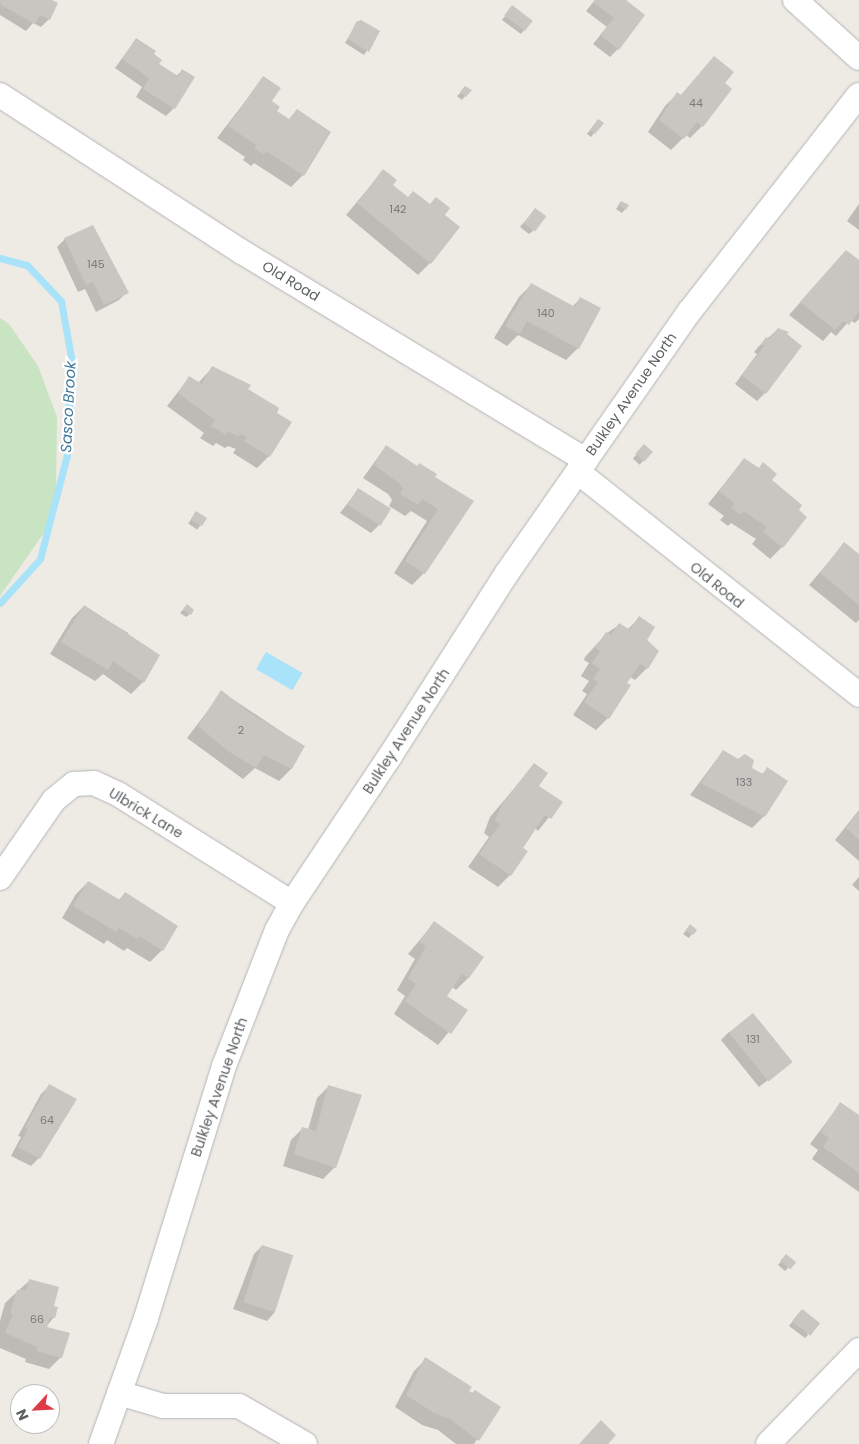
<!DOCTYPE html>
<style>
body{margin:0}
#map{position:relative;width:859px;height:1444px;overflow:hidden;background:#eeeae4;font-family:Poppins,sans-serif}
div>[style]{position:absolute}
[style*='--x']{left:calc(var(--x)*1px);top:calc(var(--y)*1px);width:calc(var(--w)*1px);rotate:calc(var(--a)*1deg)}
.green>*{inset:0;background:#c8e4c3}
.water>*{inset:0;background:#a9e3f9;transform-origin:0 0}
.shadow>*{inset:0;background:#0003;transform-origin:0 0}
.stream>*{height:7px;margin:-3.5px;padding:0 3.5px;transform-origin:3.5px;border-radius:3.5px;background:#a9e3f9}
.building>*{inset:0;background:#c9c5c1;transform-origin:0 0}
.roads{filter:drop-shadow(0 0 1px #b2b5b8) drop-shadow(0 0 1px #b2b5b8)}
.minor>*{height:24px;margin:-12px;padding:0 12px;transform-origin:12px;border-radius:12px;background:#fff}
span{translate:-50% -50%;white-space:nowrap;text-align:center;line-height:1.15;-webkit-text-stroke:4.5px #fff;paint-order:stroke}
.number-label{font-size:11px;color:#777a7b}
.number-label span{-webkit-text-stroke-width:0}
.street-label{font-size:14px;color:#5c6164}
.water-label{font-size:15px;color:#417a99;font-style:italic}
.north{position:absolute;left:10px;top:1384px;width:50px;height:50px;box-sizing:border-box;background:#fff;border:1px solid #bec0c1;border-radius:50%;rotate:245deg;font-size:14px;font-weight:700;line-height:20px;text-align:center;color:#5c6164}
.north::after{content:'';display:block;margin:auto;width:18px;height:22px;background:#dd3b48;clip-path:polygon(50% 0,100% 100%,50% 72%,0 100%)}
</style>
<div id="map">
<div class="green">
<i style="clip-path:polygon(0 318px,9px 324px,38px 366px,57px 417px,56px 489px,50px 524px,0 596px)"></i>
</div>
<div class="water">
<i style="left:266px;top:652px;width:42px;height:20px;rotate:30deg"></i>
</div>
<div class="shadow">
<i style="clip-path:polygon(0 0,49px 0,49px 19px,41px 27px,33px 23px,26px 31px,0 15px)"></i>
<i style="clip-path:polygon(595px 0,624px 0,618px 49px,610px 57px,593px 44px,607px 27px,586px 11px)"></i>
<i style="clip-path:polygon(509px 11px,531px 21px,521px 34px,502px 20px)"></i>
<i style="clip-path:polygon(357px 23px,379px 32px,364px 55px,345px 43px)"></i>
<i style="clip-path:polygon(136px 39px,158px 65px,176px 76px,183px 70px,174px 108px,166px 116px,136px 97px,142px 87px,115px 68px)"></i>
<i style="clip-path:polygon(714px 58px,723px 84px,730px 89px,702px 126px,690px 138px,686px 135px,671px 150px,648px 132px,665px 106px,677px 94px,680px 96px)"></i>
<i style="clip-path:polygon(263px 78px,275px 112px,288px 121px,329px 132px,303px 175px,291px 187px,254px 163px,251px 166px,243px 160px,245px 157px,217px 138px)"></i>
<i style="clip-path:polygon(462px 91px,465px 96px,462px 100px,457px 96px)"></i>
<i style="clip-path:polygon(595px 124px,594px 133px,591px 137px,587px 134px)"></i>
<i style="clip-path:polygon(383px 171px,391px 185px,408px 198px,443px 215px,430px 263px,418px 275px,346px 215px)"></i>
<i style="clip-path:polygon(621px 202px,625px 209px,622px 213px,616px 209px)"></i>
<i style="clip-path:polygon(859px 204px,859px 230px,847px 221px)"></i>
<i style="clip-path:polygon(532px 213px,533px 231px,529px 234px,520px 227px)"></i>
<i style="clip-path:polygon(65px 239px,127px 292px,119px 300px,96px 312px,85px 289px,78px 292px,57px 247px)"></i>
<i style="clip-path:polygon(846px 251px,859px 262px,859px 319px,855px 323px,850px 320px,836px 336px,831px 332px,823px 341px,789px 315px)"></i>
<i style="clip-path:polygon(531px 285px,572px 307px,580px 299px,578px 348px,566px 360px,518px 335px,507px 346px,494px 338px,519px 297px)"></i>
<i style="clip-path:polygon(778px 329px,765px 393px,757px 401px,735px 384px,757px 354px,754px 352px,759px 346px)"></i>
<i style="clip-path:polygon(212px 368px,249px 385px,246px 389px,269px 456px,257px 468px,233px 453px,236px 449px,228px 446px,225px 448px,216px 443px,213px 446px,200px 438px,204px 433px,167px 406px,189px 378px,198px 383px)"></i>
<i style="clip-path:polygon(386px 446px,472px 502px,424px 573px,412px 585px,394px 573px,427px 521px,411px 511px,405px 516px,389px 506px,392px 500px,388px 494px,363px 478px)"></i>
<i style="left:644px;top:446px;width:9px;height:17px;rotate:41deg"></i>
<i style="clip-path:polygon(744px 459px,771px 480px,782px 547px,770px 559px,752px 544px,756px 539px,731px 523px,728px 526px,720px 520px,724px 516px,708px 504px)"></i>
<i style="clip-path:polygon(358px 490px,379px 525px,371px 533px,340px 513px)"></i>
<i style="left:196px;top:512px;width:11px;height:14px;rotate:34deg"></i>
<i style="clip-path:polygon(844px 544px,859px 556px,859px 620px,856px 623px,809px 585px)"></i>
<i style="clip-path:polygon(84px 606px,128px 633px,127px 636px,143px 682px,131px 694px,103px 674px,95px 681px,50px 654px,72px 618px)"></i>
<i style="clip-path:polygon(187px 606px,190px 614px,186px 617px,180px 613px)"></i>
<i style="clip-path:polygon(639px 618px,645px 640px,647px 668px,635px 680px,630px 677px,608px 718px,596px 730px,573px 715px,587px 694px,582px 691px,589px 681px,581px 676px,589px 663px,584px 660px,585px 657px,607px 633px,619px 625px,627px 630px)"></i>
<i style="clip-path:polygon(222px 692px,303px 746px,291px 769px,279px 781px,255px 768px,243px 779px,187px 738px)"></i>
<i style="clip-path:polygon(723px 751px,761px 775px,767px 769px,764px 816px,752px 828px,690px 795px)"></i>
<i style="clip-path:polygon(534px 765px,537px 786px,561px 802px,538px 831px,535px 828px,521px 848px,510px 875px,498px 887px,468px 867px,489px 837px,484px 833px,490px 817px)"></i>
<i style="clip-path:polygon(859px 810px,859px 861px,835px 840px)"></i>
<i style="clip-path:polygon(859px 877px,859px 891px,852px 885px)"></i>
<i style="clip-path:polygon(88px 882px,118px 901px,125px 893px,162px 950px,150px 962px,127px 948px,124px 951px,107px 940px,104px 944px,62px 918px,76px 894px)"></i>
<i style="clip-path:polygon(434px 923px,482px 957px,468px 978px,456px 990px,452px 987px,445px 996px,466px 1011px,438px 1045px,394px 1014px,405px 996px,397px 990px,415px 959px,408px 954px)"></i>
<i style="left:686px;top:930px;width:7px;height:5px;rotate:34deg"></i>
<i style="clip-path:polygon(729px 1032px,791px 1062px,759px 1087px,721px 1040px)"></i>
<i style="clip-path:polygon(49px 1086px,39px 1158px,31px 1166px,11px 1156px,21px 1137px,18px 1136px,41px 1094px)"></i>
<i style="clip-path:polygon(329px 1086px,335px 1167px,323px 1179px,283px 1166px,291px 1140px,303px 1128px,308px 1130px,317px 1098px)"></i>
<i style="clip-path:polygon(840px 1104px,859px 1119px,859px 1192px,812px 1159px,818px 1150px,810px 1144px)"></i>
<i style="clip-path:polygon(262px 1246px,291px 1256px,274px 1313px,267px 1321px,233px 1309px,254px 1254px)"></i>
<i style="clip-path:polygon(783px 1259px,794px 1262px,785px 1271px,778px 1265px)"></i>
<i style="clip-path:polygon(30px 1280px,52px 1307px,54px 1317px,46px 1327px,61px 1357px,49px 1369px,25px 1362px,26px 1359px,0 1348px,0 1321px,5px 1303px)"></i>
<i style="clip-path:polygon(798px 1314px,808px 1335px,805px 1338px,789px 1326px)"></i>
<i style="clip-path:polygon(426px 1359px,468px 1391px,499px 1407px,474px 1444px,456px 1444px,438px 1430px,422px 1425px,395px 1407px,414px 1371px)"></i>
</div>
<div class="stream">
<i style="--x:0;--y:258;--w:28;--a:15"></i>
<i style="--x:27;--y:265;--w:50;--a:46.6"></i>
<i style="--x:61;--y:301;--w:57;--a:79.9"></i>
<i style="--x:71;--y:357;--w:98;--a:92.3"></i>
<i style="--x:67;--y:455;--w:107;--a:104.6"></i>
<i style="--x:40;--y:559;--w:59;--a:132.3"></i>
</div>
<div class="building">
<i style="clip-path:polygon(0 0,52px 0,58px 3px,50px 20px,40px 15px,35px 24px,1px 5px)"></i>
<i style="clip-path:polygon(595px 0,626px 0,645px 15px,619px 50px,600px 35px,614px 18px,593px 2px)"></i>
<i style="left:512px;top:5px;width:26px;height:13px;rotate:37deg"></i>
<i style="clip-path:polygon(361px 20px,380px 31px,369px 52px,348px 39px,356px 22px)"></i>
<i style="clip-path:polygon(136px 38px,156px 51px,154px 54px,162px 60px,159px 64px,178px 76px,182px 69px,195px 77px,175px 109px,143px 89px,149px 78px,122px 59px)"></i>
<i style="clip-path:polygon(714px 56px,734px 72px,725px 83px,732px 89px,703px 127px,697px 122px,684px 139px,659px 120px,677px 92px,681px 95px)"></i>
<i style="clip-path:polygon(263px 76px,281px 88px,272px 101px,280px 107px,277px 111px,289px 119px,297px 109px,331px 132px,304px 176px,266px 151px,264px 155px,254px 148px,256px 145px,228px 126px)"></i>
<i style="clip-path:polygon(465px 86px,472px 90px,466px 97px,460px 92px)"></i>
<i style="clip-path:polygon(598px 119px,604px 123px,595px 134px,590px 130px)"></i>
<i style="clip-path:polygon(383px 169px,397px 180px,393px 185px,408px 197px,413px 191px,430px 204px,436px 197px,450px 208px,445px 215px,460px 227px,431px 264px,357px 203px)"></i>
<i style="clip-path:polygon(621px 201px,629px 205px,626px 210px,618px 205px)"></i>
<i style="left:535px;top:208px;width:14px;height:19px;rotate:36deg"></i>
<i style="clip-path:polygon(93px 225px,129px 293px,104px 305px,93px 282px,86px 285px,64px 238px)"></i>
<i style="clip-path:polygon(846px 250px,859px 260px,859px 311px,849px 325px,843px 321px,835px 330px,800px 302px)"></i>
<i style="clip-path:polygon(531px 283px,575px 307px,580px 297px,601px 308px,579px 349px,527px 321px,520px 334px,505px 326px)"></i>
<i style="clip-path:polygon(778px 328px,789px 332px,787px 334px,802px 346px,766px 394px,742px 375px,764px 346px,761px 344px,766px 337px,769px 339px)"></i>
<i style="clip-path:polygon(212px 366px,251px 385px,248px 389px,279px 408px,277px 413px,292px 422px,270px 457px,244px 441px,247px 437px,242px 434px,238px 437px,228px 431px,226px 435px,211px 426px,215px 420px,178px 393px,189px 376px,202px 384px)"></i>
<i style="left:644px;top:444px;width:12px;height:13px;rotate:42deg"></i>
<i style="clip-path:polygon(386px 445px,417px 466px,419px 463px,437px 474px,435px 477px,474px 501px,425px 574px,405px 561px,438px 509px,422px 499px,418px 505px,400px 494px,403px 488px,399px 483px,374px 465px)"></i>
<i style="clip-path:polygon(744px 458px,759px 468px,763px 462px,777px 474px,772px 480px,802px 505px,799px 510px,807px 517px,783px 548px,763px 532px,767px 527px,743px 511px,741px 515px,731px 508px,735px 504px,719px 491px)"></i>
<i style="left:358px;top:488px;width:39px;height:20px;rotate:32deg"></i>
<i style="left:196px;top:511px;width:13px;height:10px;rotate:32deg"></i>
<i style="clip-path:polygon(844px 542px,859px 554px,859px 605px,820px 573px)"></i>
<i style="clip-path:polygon(187px 604px,194px 610px,191px 615px,183px 609px)"></i>
<i style="clip-path:polygon(84px 605px,160px 655px,144px 683px,113px 661px,108px 670px,61px 642px)"></i>
<i style="clip-path:polygon(639px 616px,655px 627px,647px 640px,659px 651px,648px 669px,640px 664px,627px 683px,631px 685px,609px 719px,584px 702px,598px 682px,593px 679px,600px 669px,592px 663px,600px 651px,595px 648px,606px 632px,611px 635px,619px 623px,630px 630px)"></i>
<i style="clip-path:polygon(221px 690px,247px 711px,305px 746px,292px 769px,264px 755px,256px 768px,228px 751px,198px 726px)"></i>
<i style="clip-path:polygon(723px 750px,738px 759px,745px 754px,754px 760px,752px 768px,763px 774px,767px 767px,788px 781px,765px 817px,701px 783px)"></i>
<i style="clip-path:polygon(534px 763px,548px 773px,539px 786px,563px 802px,551px 819px,545px 815px,523px 848px,528px 851px,511px 876px,479px 854px,500px 824px,495px 821px,502px 804px)"></i>
<i style="clip-path:polygon(859px 811px,859px 840px,846px 828px)"></i>
<i style="clip-path:polygon(88px 881px,120px 900px,125px 892px,178px 926px,163px 951px,139px 936px,137px 939px,119px 928px,116px 932px,73px 906px)"></i>
<i style="clip-path:polygon(434px 921px,484px 957px,469px 978px,462px 974px,447px 996px,468px 1010px,451px 1034px,405px 1001px,416px 984px,408px 978px,426px 946px,419px 942px)"></i>
<i style="clip-path:polygon(690px 924px,697px 930px,693px 935px,686px 930px)"></i>
<i style="left:753px;top:1013px;width:63px;height:31px;rotate:51deg"></i>
<i style="clip-path:polygon(49px 1084px,77px 1099px,40px 1159px,18px 1147px,28px 1129px,25px 1127px)"></i>
<i style="clip-path:polygon(328px 1085px,362px 1095px,336px 1168px,294px 1154px,302px 1127px,316px 1131px)"></i>
<i style="clip-path:polygon(840px 1102px,859px 1115px,859px 1173px,823px 1147px,829px 1138px,821px 1132px)"></i>
<i style="left:262px;top:1245px;width:33px;height:60px;rotate:18deg"></i>
<i style="left:786px;top:1254px;width:13px;height:9px;rotate:39deg"></i>
<i style="clip-path:polygon(29px 1279px,59px 1287px,54px 1306px,58px 1307px,55px 1318px,50px 1317px,47px 1327px,70px 1333px,62px 1358px,36px 1351px,37px 1347px,5px 1333px,13px 1314px,10px 1313px,17px 1290px,26px 1290px)"></i>
<i style="left:802px;top:1309px;width:23px;height:16px;rotate:38deg"></i>
<i style="clip-path:polygon(425px 1357px,472px 1387px,469px 1391px,472px 1393px,475px 1390px,501px 1407px,479px 1441px,450px 1419px,434px 1413px,406px 1395px)"></i>
<i style="clip-path:polygon(601px 1420px,616px 1435px,608px 1444px,579px 1444px)"></i>
</div>
<div class="roads">
<div class="minor">
<i style="--x:795;--y:0;--w:86;--a:42.2"></i>
<i style="--x:0;--y:95;--w:288;--a:33"></i>
<i style="--x:242;--y:252;--w:402;--a:31.2"></i>
<i style="--x:578;--y:472;--w:359;--a:38.4"></i>
<i style="--x:0;--y:878;--w:95;--a:-55.3"></i>
<i style="--x:54;--y:800;--w:26;--a:-39"></i>
<i style="--x:74;--y:784;--w:20;--a:-3"></i>
<i style="--x:94;--y:783;--w:26;--a:25"></i>
<i style="--x:118;--y:794;--w:205;--a:32.1"></i>
<i style="--x:119;--y:1393;--w:46;--a:16.5"></i>
<i style="--x:163;--y:1406;--w:76;--a:0"></i>
<i style="--x:239;--y:1406;--w:76;--a:29.9"></i>
<i style="--x:101;--y:1444;--w:134;--a:-70.3"></i>
<i style="--x:146;--y:1318;--w:264;--a:-72.8"></i>
<i style="--x:224;--y:1066;--w:146;--a:-68.7"></i>
<i style="--x:277;--y:930;--w:31;--a:-61"></i>
<i style="--x:292;--y:903;--w:177;--a:-56.3"></i>
<i style="--x:390;--y:756;--w:217;--a:-57.4"></i>
<i style="--x:507;--y:573;--w:320;--a:-55.1"></i>
<i style="--x:690;--y:311;--w:274;--a:-52"></i>
<i style="--x:768;--y:1444;--w:131;--a:-45.9"></i>
</div>
</div>
<div class="number-label">
<span style="left:696px;top:103px">44</span>
<span style="left:398px;top:209px">142</span>
<span style="left:96px;top:264px">145</span>
<span style="left:546px;top:313px">140</span>
<span style="left:241px;top:730px">2</span>
<span style="left:744px;top:782px">133</span>
<span style="left:753px;top:1039px">131</span>
<span style="left:47px;top:1120px">64</span>
<span style="left:37px;top:1319px">66</span>
</div>
<div class="street-label">
<span style="left:291px;top:281px;rotate:31deg">Old Road</span>
<span style="left:631px;top:394px;rotate:-55deg">Bulkley Avenue North</span>
<span style="left:717px;top:585px;rotate:39deg">Old Road</span>
<span style="left:406px;top:731px;rotate:-57deg">Bulkley Avenue North</span>
<span style="left:146px;top:813px;rotate:31deg">Ulbrick Lane</span>
<span style="left:219px;top:1087px;rotate:-71deg">Bulkley Avenue North</span>
</div>
<div class="water-label">
<span style="left:68px;top:407px;rotate:-87deg">Sasco Brook</span>
</div>
<div class="north">N</div>
</div>
